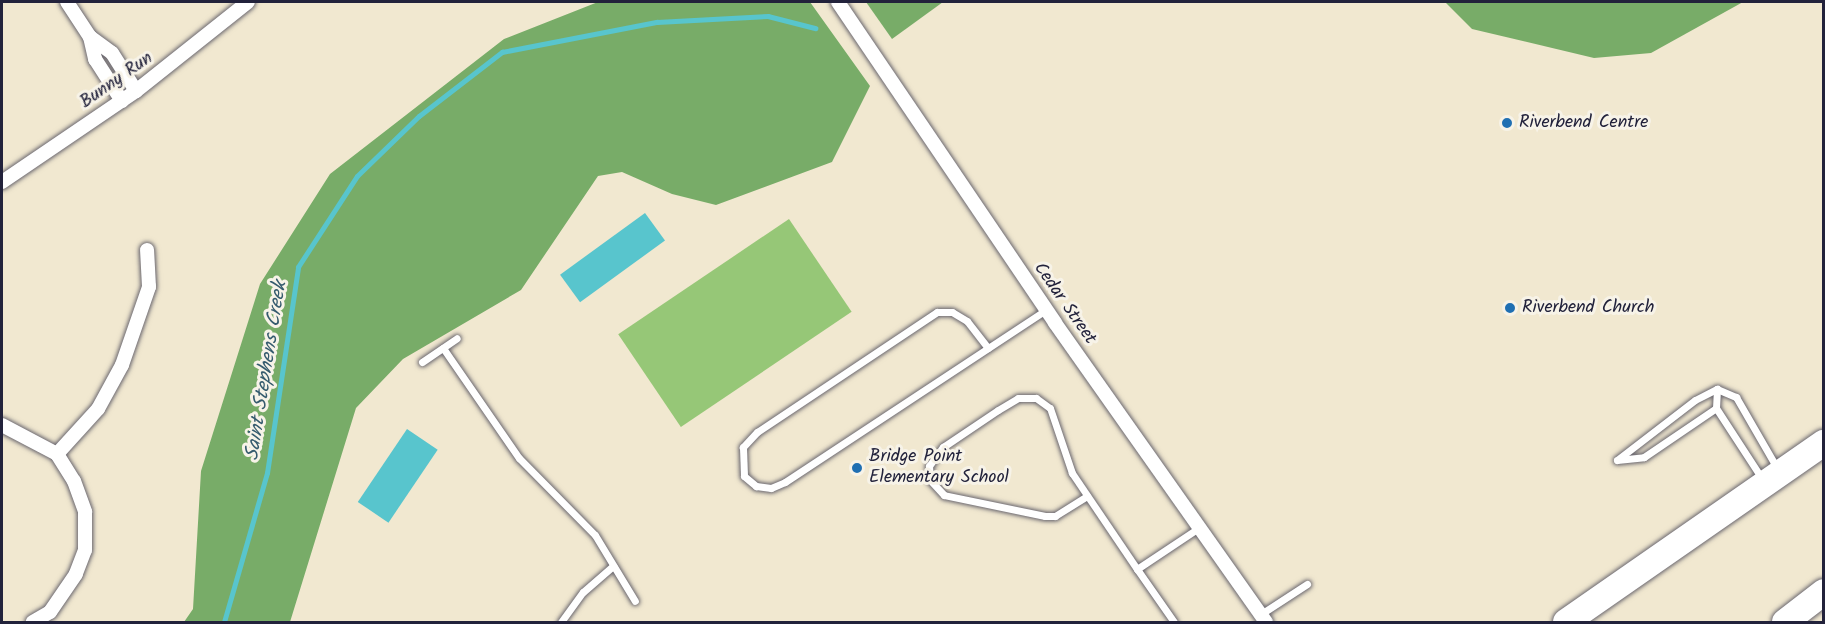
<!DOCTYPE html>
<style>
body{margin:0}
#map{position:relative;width:1825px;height:624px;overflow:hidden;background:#f1e8d0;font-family:Kalam,sans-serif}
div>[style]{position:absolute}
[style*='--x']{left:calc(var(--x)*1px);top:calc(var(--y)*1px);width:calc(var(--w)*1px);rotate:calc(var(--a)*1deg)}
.green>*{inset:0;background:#96c777;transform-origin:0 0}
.forest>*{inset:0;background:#78ac68}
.water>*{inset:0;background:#58c5cd;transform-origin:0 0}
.stream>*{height:4.5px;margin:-2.25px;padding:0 2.25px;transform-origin:2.25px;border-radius:2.25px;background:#58c5cd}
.roads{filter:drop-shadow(0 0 2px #6a676f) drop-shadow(0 0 2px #6a676f)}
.lane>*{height:7px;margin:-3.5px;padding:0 3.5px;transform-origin:3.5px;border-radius:3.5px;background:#fff}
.street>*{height:14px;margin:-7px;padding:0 7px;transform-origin:7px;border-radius:7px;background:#fff}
.highway>*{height:26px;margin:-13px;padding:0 13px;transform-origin:13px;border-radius:13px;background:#fff}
.dots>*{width:16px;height:16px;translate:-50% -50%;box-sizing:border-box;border:3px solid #f7f3e8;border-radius:50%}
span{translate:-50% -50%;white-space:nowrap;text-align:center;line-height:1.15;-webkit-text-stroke:6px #f7f3e8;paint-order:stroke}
.street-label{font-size:18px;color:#22223b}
.poi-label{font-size:18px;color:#22223b}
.left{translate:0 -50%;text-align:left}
.water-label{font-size:20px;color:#355b6e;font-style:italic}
.frame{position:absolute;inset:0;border:3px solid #22223b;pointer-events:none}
</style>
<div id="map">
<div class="green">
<i style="left:789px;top:219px;width:112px;height:206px;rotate:56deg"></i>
</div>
<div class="forest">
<i style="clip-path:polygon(598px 2px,810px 2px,870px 86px,832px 162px,716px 205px,672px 194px,622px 172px,598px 176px,521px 290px,403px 359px,356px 408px,290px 622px,184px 622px,193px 609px,201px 471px,260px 284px,330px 174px,504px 39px)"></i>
<i style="clip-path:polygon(866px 2px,943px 2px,892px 39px)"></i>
<i style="clip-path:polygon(1445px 2px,1743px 2px,1651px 53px,1594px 58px,1472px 29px)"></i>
</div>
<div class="water">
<i style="left:645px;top:213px;width:34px;height:105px;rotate:54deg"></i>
<i style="left:407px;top:429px;width:37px;height:88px;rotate:34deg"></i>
</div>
<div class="stream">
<i style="--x:224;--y:622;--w:155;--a:-73.9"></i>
<i style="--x:267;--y:473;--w:208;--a:-81.4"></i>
<i style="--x:298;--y:267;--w:108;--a:-57"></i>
<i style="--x:357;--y:176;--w:86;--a:-44.1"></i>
<i style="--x:419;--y:116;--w:105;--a:-37.6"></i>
<i style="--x:502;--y:52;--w:158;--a:-11"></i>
<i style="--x:657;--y:22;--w:111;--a:-3.1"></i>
<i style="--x:768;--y:16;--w:49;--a:14.3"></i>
</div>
<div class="roads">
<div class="lane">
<i style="--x:443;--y:348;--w:134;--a:55.4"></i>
<i style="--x:519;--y:458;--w:108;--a:45.4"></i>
<i style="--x:595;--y:535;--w:77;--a:58.8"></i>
<i style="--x:988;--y:348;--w:34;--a:-128"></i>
<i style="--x:967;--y:321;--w:17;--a:-149"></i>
<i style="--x:952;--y:312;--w:15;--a:180"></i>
<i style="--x:937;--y:312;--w:216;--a:146.3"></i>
<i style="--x:757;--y:432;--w:21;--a:133"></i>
<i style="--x:743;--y:447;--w:29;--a:88"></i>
<i style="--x:744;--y:476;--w:16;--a:40"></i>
<i style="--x:756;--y:486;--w:15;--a:8"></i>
<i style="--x:771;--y:488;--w:15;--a:-23"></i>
<i style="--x:785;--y:482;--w:313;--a:-33.4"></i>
<i style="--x:422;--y:362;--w:42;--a:-34.4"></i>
<i style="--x:1717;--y:389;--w:19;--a:93"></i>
<i style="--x:1716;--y:408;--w:86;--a:56.9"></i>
<i style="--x:1717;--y:389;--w:21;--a:23"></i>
<i style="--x:1736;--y:397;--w:82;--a:60"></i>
<i style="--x:1617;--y:460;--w:98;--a:-37.6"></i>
<i style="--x:1695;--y:400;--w:25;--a:-27"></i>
<i style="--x:1617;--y:460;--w:27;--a:-6"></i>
<i style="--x:1644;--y:457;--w:87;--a:-34.2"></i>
<i style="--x:1087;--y:496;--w:38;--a:148"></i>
<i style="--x:1055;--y:516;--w:10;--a:180"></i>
<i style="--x:1045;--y:516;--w:103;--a:-168.3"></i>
<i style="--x:944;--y:495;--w:21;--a:-133"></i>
<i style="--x:930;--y:480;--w:14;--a:-94"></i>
<i style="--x:929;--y:466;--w:24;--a:-54"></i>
<i style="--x:943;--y:447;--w:66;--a:-33.9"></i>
<i style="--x:998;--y:410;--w:23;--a:-31"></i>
<i style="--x:1018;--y:398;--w:18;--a:0"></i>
<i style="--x:1036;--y:398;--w:17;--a:36"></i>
<i style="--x:1050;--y:408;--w:69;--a:71.3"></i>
<i style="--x:1072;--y:473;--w:116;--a:55.9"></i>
<i style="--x:1261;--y:614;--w:55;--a:-33.1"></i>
<i style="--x:561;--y:622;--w:37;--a:-54"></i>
<i style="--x:583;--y:592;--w:40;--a:-41"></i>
<i style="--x:1174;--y:622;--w:65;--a:-124.9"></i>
<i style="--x:1137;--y:569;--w:76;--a:-33.7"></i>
</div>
<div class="street">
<i style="--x:67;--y:2;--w:42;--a:56.7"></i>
<i style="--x:90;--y:37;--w:23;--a:77"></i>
<i style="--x:95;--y:59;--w:50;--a:57.3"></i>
<i style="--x:838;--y:2;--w:387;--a:55.9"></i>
<i style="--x:1055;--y:323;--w:366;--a:54.8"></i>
<i style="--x:90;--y:37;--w:27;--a:36"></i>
<i style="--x:112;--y:53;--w:45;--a:57.7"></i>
<i style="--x:2;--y:182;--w:162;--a:-34.2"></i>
<i style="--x:136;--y:91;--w:143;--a:-38.5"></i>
<i style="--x:2;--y:425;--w:62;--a:27.8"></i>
<i style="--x:57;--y:454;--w:32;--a:58"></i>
<i style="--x:74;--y:481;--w:33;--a:70"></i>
<i style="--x:85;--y:512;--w:38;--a:90"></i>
<i style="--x:85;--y:550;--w:26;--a:111"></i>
<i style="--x:76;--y:574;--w:46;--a:124.4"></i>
<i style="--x:50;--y:612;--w:20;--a:150"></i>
<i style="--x:57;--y:454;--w:61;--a:-47.7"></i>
<i style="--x:98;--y:409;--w:50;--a:-61.4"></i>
<i style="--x:122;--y:365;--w:83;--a:-70.9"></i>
<i style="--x:149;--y:287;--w:37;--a:-93"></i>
</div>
<div class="highway">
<i style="--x:1566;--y:622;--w:314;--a:-34.8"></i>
<i style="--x:1785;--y:622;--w:49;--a:-37.6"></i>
</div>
</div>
<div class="dots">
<i style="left:1507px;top:123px;background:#1f6fb2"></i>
<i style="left:1510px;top:308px;background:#1f6fb2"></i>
<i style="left:857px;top:468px;background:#1f6fb2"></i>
</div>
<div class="street-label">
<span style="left:117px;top:81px;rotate:-35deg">Bunny Run</span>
<span style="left:1064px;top:304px;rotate:55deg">Cedar Street</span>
</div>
<div class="poi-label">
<span class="left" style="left:1519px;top:123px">Riverbend Centre</span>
<span class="left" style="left:1522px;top:308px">Riverbend Church</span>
<span class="left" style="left:869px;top:468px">Bridge Point<br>Elementary School</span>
</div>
<div class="water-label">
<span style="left:267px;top:371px;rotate:-81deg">Saint Stephens Creek</span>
</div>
<div class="frame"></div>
</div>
